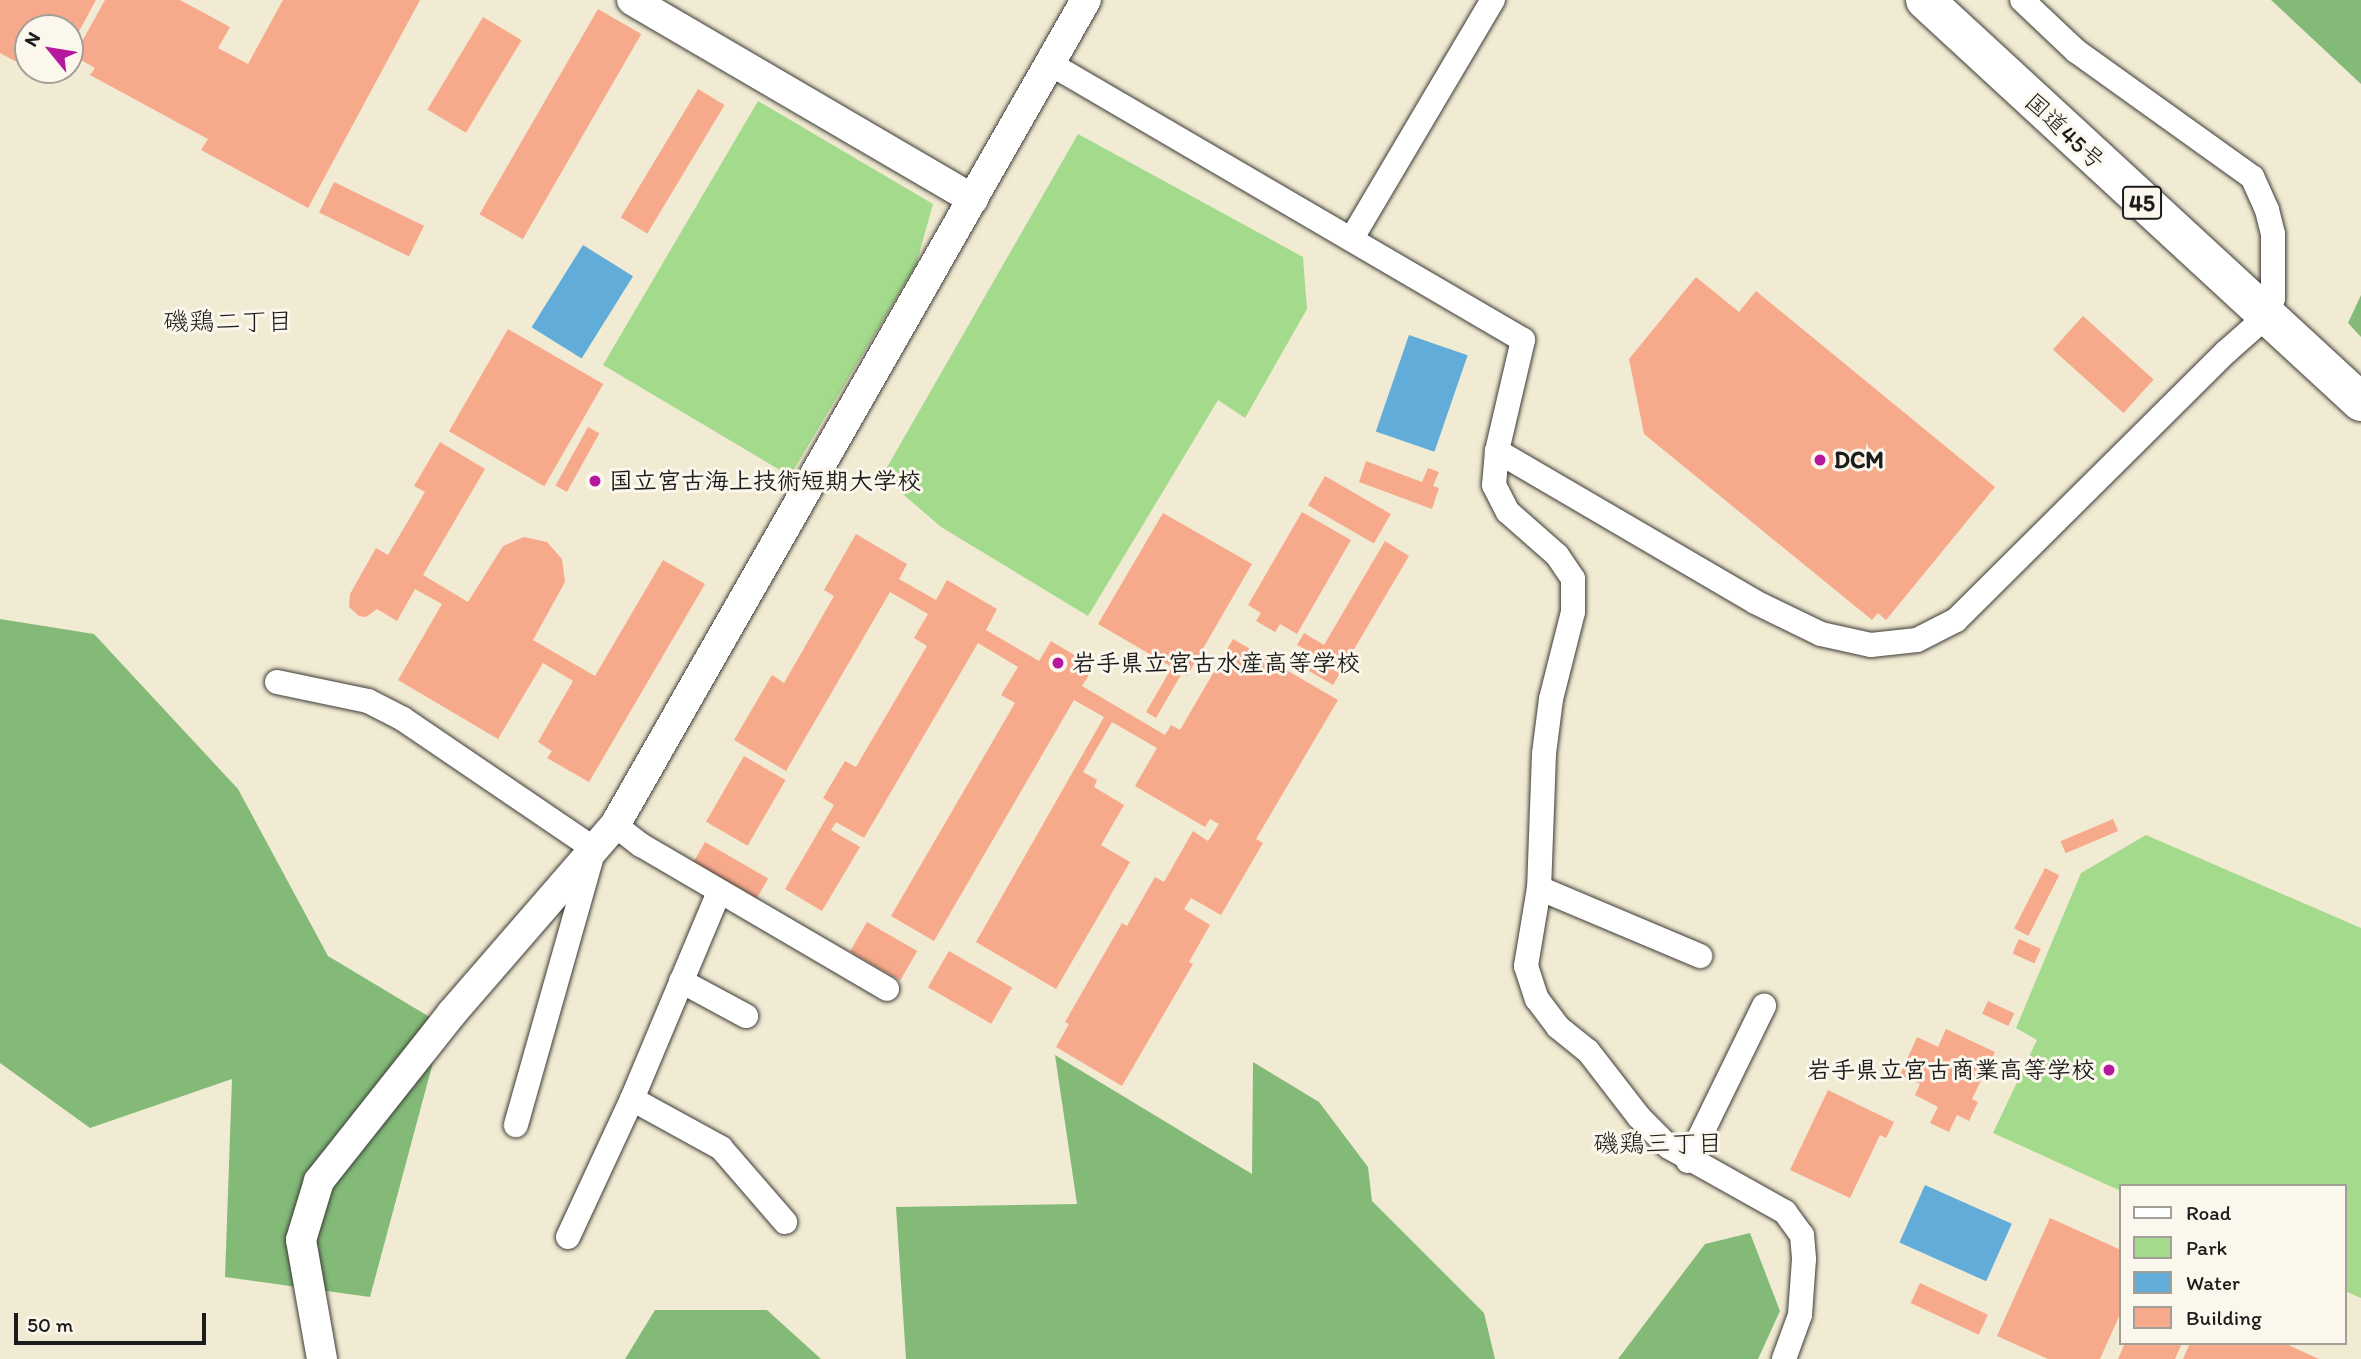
<!DOCTYPE html>
<meta charset="utf-8">
<style>
body{margin:0}
#map{position:relative;width:2361px;height:1359px;overflow:hidden;background:#f2ebd3;font-family:Itim,"Klee One",sans-serif}
div>[style]{position:absolute}
[style*='--x']{left:calc(var(--x)*1px);top:calc(var(--y)*1px);width:calc(var(--w)*1px);rotate:calc(var(--a)*1deg)}
.green>*{inset:0;background:#a4da8c}
.forest>*{inset:0;background:#83ba78}
.water>*{inset:0;background:#61acd9;transform-origin:0 0}
.building>*{inset:0;background:#f7a98c;transform-origin:0 0}
.roads{filter:drop-shadow(0 0 2px #3c3b37) drop-shadow(0 0 2px #3c3b37)}
.minor>*{height:24px;margin:-12px;padding:0 12px;transform-origin:12px;border-radius:12px;background:#fff}
.tertiary>*{height:30px;margin:-15px;padding:0 15px;transform-origin:15px;border-radius:15px;background:#fff}
.trunk>*{height:38px;margin:-19px;padding:0 19px;transform-origin:19px;border-radius:19px;background:#fff}
.dots>*{width:19px;height:19px;translate:-50% -50%;box-sizing:border-box;border:4px solid #fbf7ec;border-radius:50%}
span{translate:-50% -50%;white-space:nowrap;text-align:center;line-height:1.15;-webkit-text-stroke:6px #fbf7ec;paint-order:stroke}
.shield-label span{padding:2px 5px;background:#fbf7ec;border:2px solid;border-radius:5px;-webkit-text-stroke-width:0}
.shield-label{font-size:23px;color:#1c1c1c;font-weight:700}
.street-label{font-size:24px;color:#1c1c1c}
.poi-label{font-size:24px;color:#1c1c1c;font-weight:700}
.left{translate:0 -50%;text-align:left}
.right{translate:-100% -50%;text-align:right}
.neighbourhood-label{font-size:26px;color:#1c1c1c}
.legend{position:absolute;left:2119px;top:1184px;width:228px;height:161px;box-sizing:border-box;background:#fbf7ec;border:2px solid #a29f99;margin:0;padding:9px 12px;list-style:none;font-size:21px;color:#1c1c1c}
.legend li{display:flex;align-items:center;gap:14px;height:35px}
.legend b{width:35px;border:2px solid #a29f99}
.north{position:absolute;left:14px;top:14px;width:70px;height:70px;box-sizing:border-box;background:#fbf7ec;border:2px solid #a29f99;border-radius:50%;rotate:300deg;font-size:19px;font-weight:700;line-height:28px;text-align:center;color:#1c1c1c}
.north::after{content:'';display:block;margin:auto;width:24px;height:32px;background:#b5179e;clip-path:polygon(50% 0,100% 100%,50% 72%,0 100%)}
.scale{position:absolute;left:14px;top:1313px;width:192px;height:32px;box-sizing:border-box;border:4px solid #1c1c1c;border-top:0;padding-left:9px;font-size:21px;line-height:24px;white-space:nowrap;color:#1c1c1c;-webkit-text-stroke:5px #fbf7ec;paint-order:stroke}
</style>
<div id="map">
<div class="green">
<i style="clip-path:polygon(758px 101px,933px 204px,916px 265px,790px 476px,603px 365px)"></i>
<i style="clip-path:polygon(1078px 134px,1303px 257px,1307px 309px,1245px 418px,1218px 400px,1088px 616px,941px 527px,882px 476px)"></i>
<i style="clip-path:polygon(2146px 835px,2361px 928px,2361px 1298px,2345px 1291px,2345px 1186px,2121px 1186px,2121px 1191px,1993px 1133px,2037px 1040px,2016px 1028px,2081px 873px)"></i>
</div>
<div class="forest">
<i style="clip-path:polygon(2271px 0,2361px 0,2361px 84px)"></i>
<i style="clip-path:polygon(2361px 295px,2361px 337px,2348px 323px)"></i>
<i style="clip-path:polygon(0 619px,94px 634px,238px 789px,328px 956px,443px 1025px,370px 1297px,225px 1277px,232px 1079px,90px 1128px,0 1063px)"></i>
<i style="clip-path:polygon(1055px 1055px,1252px 1174px,1253px 1062px,1319px 1102px,1368px 1167px,1372px 1201px,1484px 1313px,1495px 1359px,906px 1359px,896px 1207px,1077px 1204px)"></i>
<i style="clip-path:polygon(1750px 1233px,1780px 1311px,1758px 1359px,1618px 1359px,1705px 1244px)"></i>
<i style="clip-path:polygon(655px 1310px,767px 1310px,821px 1359px,625px 1359px)"></i>
</div>
<div class="water">
<i style="left:583px;top:245px;width:59px;height:97px;rotate:32deg"></i>
<i style="left:1409px;top:335px;width:62px;height:102px;rotate:19deg"></i>
<i style="left:1925px;top:1185px;width:95px;height:63px;rotate:24deg"></i>
</div>
<div class="building">
<i style="clip-path:polygon(0 0,96px 0,70px 48px,70px 28px,28px 28px,28px 68px,0 53px)"></i>
<i style="clip-path:polygon(105px 0,180px 0,230px 27px,218px 48px,248px 64px,283px 0,420px 0,308px 208px,201px 150px,208px 139px,90px 75px,95px 68px,74px 56px)"></i>
<i style="left:598px;top:9px;width:50px;height:237px;rotate:30deg"></i>
<i style="left:483px;top:17px;width:45px;height:108px;rotate:31deg"></i>
<i style="left:698px;top:89px;width:31px;height:150px;rotate:31deg"></i>
<i style="left:334px;top:182px;width:100px;height:34px;rotate:26deg"></i>
<i style="clip-path:polygon(1696px 277px,1739px 312px,1756px 291px,1995px 487px,1886px 620px,1878px 613px,1872px 620px,1644px 434px,1629px 359px)"></i>
<i style="left:2083px;top:316px;width:95px;height:45px;rotate:42deg"></i>
<i style="left:508px;top:329px;width:110px;height:118px;rotate:30deg"></i>
<i style="left:588px;top:427px;width:13px;height:67px;rotate:29deg"></i>
<i style="clip-path:polygon(440px 442px,485px 469px,423px 575px,468px 602px,503px 546px,524px 537px,547px 542px,562px 559px,565px 582px,533px 640px,595px 676px,663px 560px,705px 584px,589px 782px,547px 758px,552px 751px,538px 742px,573px 681px,543px 663px,498px 739px,398px 680px,442px 604px,415px 589px,397px 621px,377px 609px,366px 617px,359px 616px,349px 607px,350px 594px,376px 548px,388px 555px,425px 492px,414px 486px)"></i>
<i style="clip-path:polygon(1366px 461px,1422px 482px,1428px 468px,1439px 472px,1433px 486px,1439px 488px,1432px 509px,1359px 482px)"></i>
<i style="left:1325px;top:476px;width:76px;height:34px;rotate:30deg"></i>
<i style="clip-path:polygon(1302px 512px,1351px 540px,1297px 634px,1280px 624px,1275px 632px,1256px 621px,1261px 613px,1248px 605px)"></i>
<i style="clip-path:polygon(1163px 513px,1252px 564px,1187px 676px,1182px 673px,1156px 718px,1146px 712px,1172px 667px,1098px 624px)"></i>
<i style="clip-path:polygon(856px 534px,907px 564px,899px 579px,936px 600px,947px 580px,997px 609px,986px 630px,1039px 661px,1051px 641px,1094px 667px,1082px 686px,1165px 735px,1171px 725px,1180px 730px,1233px 639px,1338px 700px,1256px 839px,1263px 843px,1221px 915px,1191px 898px,1184px 909px,1210px 925px,1189px 962px,1193px 964px,1122px 1086px,1056px 1047px,1069px 1024px,1065px 1022px,1122px 923px,1127px 926px,1155px 877px,1164px 882px,1193px 831px,1208px 841px,1219px 824px,1210px 819px,1205px 827px,1135px 786px,1157px 748px,1112px 722px,1083px 772px,1097px 780px,1094px 787px,1124px 805px,1101px 845px,1130px 862px,1056px 989px,976px 942px,1104px 717px,1074px 700px,934px 941px,891px 916px,1015px 703px,1001px 695px,1018px 667px,978px 643px,864px 838px,836px 822px,831px 830px,860px 847px,822px 911px,785px 889px,834px 805px,823px 798px,845px 761px,856px 767px,927px 646px,914px 638px,928px 614px,890px 592px,786px 771px,734px 740px,772px 675px,784px 683px,834px 596px,824px 590px)"></i>
<i style="clip-path:polygon(1385px 541px,1409px 556px,1333px 685px,1309px 671px,1318px 656px,1297px 645px,1304px 633px,1324px 645px)"></i>
<i style="left:744px;top:756px;width:48px;height:76px;rotate:30deg"></i>
<i style="left:2113px;top:819px;width:13px;height:57px;rotate:67deg"></i>
<i style="left:705px;top:842px;width:73px;height:23px;rotate:30deg"></i>
<i style="left:2045px;top:868px;width:16px;height:68px;rotate:27deg"></i>
<i style="left:867px;top:922px;width:58px;height:34px;rotate:30deg"></i>
<i style="left:2019px;top:939px;width:24px;height:16px;rotate:24deg"></i>
<i style="left:949px;top:951px;width:73px;height:42px;rotate:30deg"></i>
<i style="left:1988px;top:1001px;width:29px;height:14px;rotate:25deg"></i>
<i style="clip-path:polygon(1946px 1029px,1995px 1052px,1972px 1099px,1978px 1102px,1969px 1121px,1957px 1115px,1949px 1132px,1930px 1123px,1938px 1107px,1915px 1095px,1920px 1084px,1900px 1075px,1917px 1037px,1938px 1047px)"></i>
<i style="clip-path:polygon(1828px 1090px,1894px 1122px,1886px 1138px,1880px 1135px,1850px 1198px,1790px 1170px)"></i>
<i style="clip-path:polygon(2050px 1218px,2121px 1250px,2121px 1312px,2100px 1359px,2048px 1359px,1997px 1336px)"></i>
<i style="left:1920px;top:1283px;width:75px;height:22px;rotate:25deg"></i>
<i style="clip-path:polygon(2125px 1343px,2182px 1343px,2175px 1359px,2118px 1359px)"></i>
<i style="clip-path:polygon(2190px 1343px,2284px 1343px,2319px 1359px,2183px 1359px)"></i>
</div>
<div class="roads">
<div class="minor">
<i style="--x:1049;--y:63;--w:549;--a:30.3"></i>
<i style="--x:1523;--y:340;--w:114;--a:103.2"></i>
<i style="--x:1497;--y:451;--w:299;--a:30.3"></i>
<i style="--x:1755;--y:602;--w:73;--a:25.9"></i>
<i style="--x:1821;--y:634;--w:51;--a:12.4"></i>
<i style="--x:1871;--y:645;--w:46;--a:-6.2"></i>
<i style="--x:1917;--y:640;--w:44;--a:-27.1"></i>
<i style="--x:1956;--y:620;--w:380;--a:-44.8"></i>
<i style="--x:2226;--y:352;--w:57;--a:-41.5"></i>
<i style="--x:2269;--y:314;--w:16;--a:-76"></i>
<i style="--x:2273;--y:298;--w:64;--a:-90"></i>
<i style="--x:2273;--y:234;--w:25;--a:-104"></i>
<i style="--x:2267;--y:210;--w:36;--a:-114"></i>
<i style="--x:2252;--y:177;--w:216;--a:-144.4"></i>
<i style="--x:2076;--y:51;--w:74;--a:-136.6"></i>
<i style="--x:1352;--y:238;--w:277;--a:-59.4"></i>
<i style="--x:1497;--y:451;--w:34;--a:95"></i>
<i style="--x:1494;--y:485;--w:30;--a:63"></i>
<i style="--x:1508;--y:512;--w:65;--a:41.3"></i>
<i style="--x:1557;--y:555;--w:29;--a:56"></i>
<i style="--x:1573;--y:579;--w:33;--a:90"></i>
<i style="--x:1573;--y:612;--w:90;--a:104.2"></i>
<i style="--x:1551;--y:699;--w:55;--a:97.3"></i>
<i style="--x:1544;--y:754;--w:134;--a:92.1"></i>
<i style="--x:1539;--y:888;--w:79;--a:99.5"></i>
<i style="--x:1526;--y:966;--w:35;--a:72"></i>
<i style="--x:1537;--y:999;--w:35;--a:53"></i>
<i style="--x:1558;--y:1027;--w:38;--a:39"></i>
<i style="--x:1588;--y:1051;--w:83;--a:52.3"></i>
<i style="--x:1639;--y:1117;--w:42;--a:45"></i>
<i style="--x:1669;--y:1147;--w:133;--a:29.3"></i>
<i style="--x:1785;--y:1212;--w:29;--a:54"></i>
<i style="--x:1802;--y:1235;--w:24;--a:85"></i>
<i style="--x:1804;--y:1259;--w:56;--a:94.1"></i>
<i style="--x:1800;--y:1315;--w:47;--a:110"></i>
<i style="--x:277;--y:682;--w:93;--a:11.8"></i>
<i style="--x:368;--y:701;--w:39;--a:27"></i>
<i style="--x:403;--y:719;--w:231;--a:34.2"></i>
<i style="--x:594;--y:849;--w:287;--a:105.8"></i>
<i style="--x:615;--y:825;--w:33;--a:38"></i>
<i style="--x:641;--y:845;--w:285;--a:30.3"></i>
<i style="--x:1539;--y:888;--w:175;--a:22.9"></i>
<i style="--x:681;--y:981;--w:74;--a:28.3"></i>
<i style="--x:632;--y:1099;--w:102;--a:28.8"></i>
<i style="--x:721;--y:1148;--w:98;--a:49.1"></i>
<i style="--x:1688;--y:1161;--w:173;--a:-63.9"></i>
<i style="--x:568;--y:1237;--w:152;--a:-65.1"></i>
<i style="--x:632;--y:1099;--w:225;--a:-67.2"></i>
</div>
<div class="tertiary">
<i style="--x:632;--y:0;--w:395;--a:30.3"></i>
<i style="--x:322;--y:1359;--w:121;--a:-100"></i>
<i style="--x:301;--y:1240;--w:62;--a:-73"></i>
<i style="--x:319;--y:1181;--w:214;--a:-51.6"></i>
<i style="--x:452;--y:1013;--w:249;--a:-49.1"></i>
<i style="--x:615;--y:825;--w:950;--a:-60.28"></i>
</div>
<div class="trunk">
<i style="--x:1925;--y:0;--w:593;--a:42.68"></i>
</div>
</div>
<div class="dots">
<i style="left:1820px;top:460px;background:#b5179e"></i>
<i style="left:595px;top:481px;background:#b5179e"></i>
<i style="left:1058px;top:663px;background:#b5179e"></i>
<i style="left:2109px;top:1070px;background:#b5179e"></i>
</div>
<div class="shield-label">
<span style="left:2142px;top:203px">45</span>
</div>
<div class="street-label">
<span style="left:2065px;top:131px;rotate:43deg">国道45号</span>
</div>
<div class="poi-label">
<span class="left" style="left:1834px;top:460px">DCM</span>
<span class="left" style="left:609px;top:481px">国立宮古海上技術短期大学校</span>
<span class="left" style="left:1072px;top:663px">岩手県立宮古水産高等学校</span>
<span class="right" style="left:2095px;top:1070px">岩手県立宮古商業高等学校</span>
</div>
<div class="neighbourhood-label">
<span style="left:228px;top:322px">磯鶏二丁目</span>
<span style="left:1658px;top:1144px">磯鶏三丁目</span>
</div>
<ul class="legend">
<li><b style="height:9px;background:#fff"></b>Road</li>
<li><b style="height:19px;background:#a4da8c"></b>Park</li>
<li><b style="height:19px;background:#61acd9"></b>Water</li>
<li><b style="height:19px;background:#f7a98c"></b>Building</li>
</ul>
<div class="north">N</div>
<div class="scale">50 m</div>
</div>
